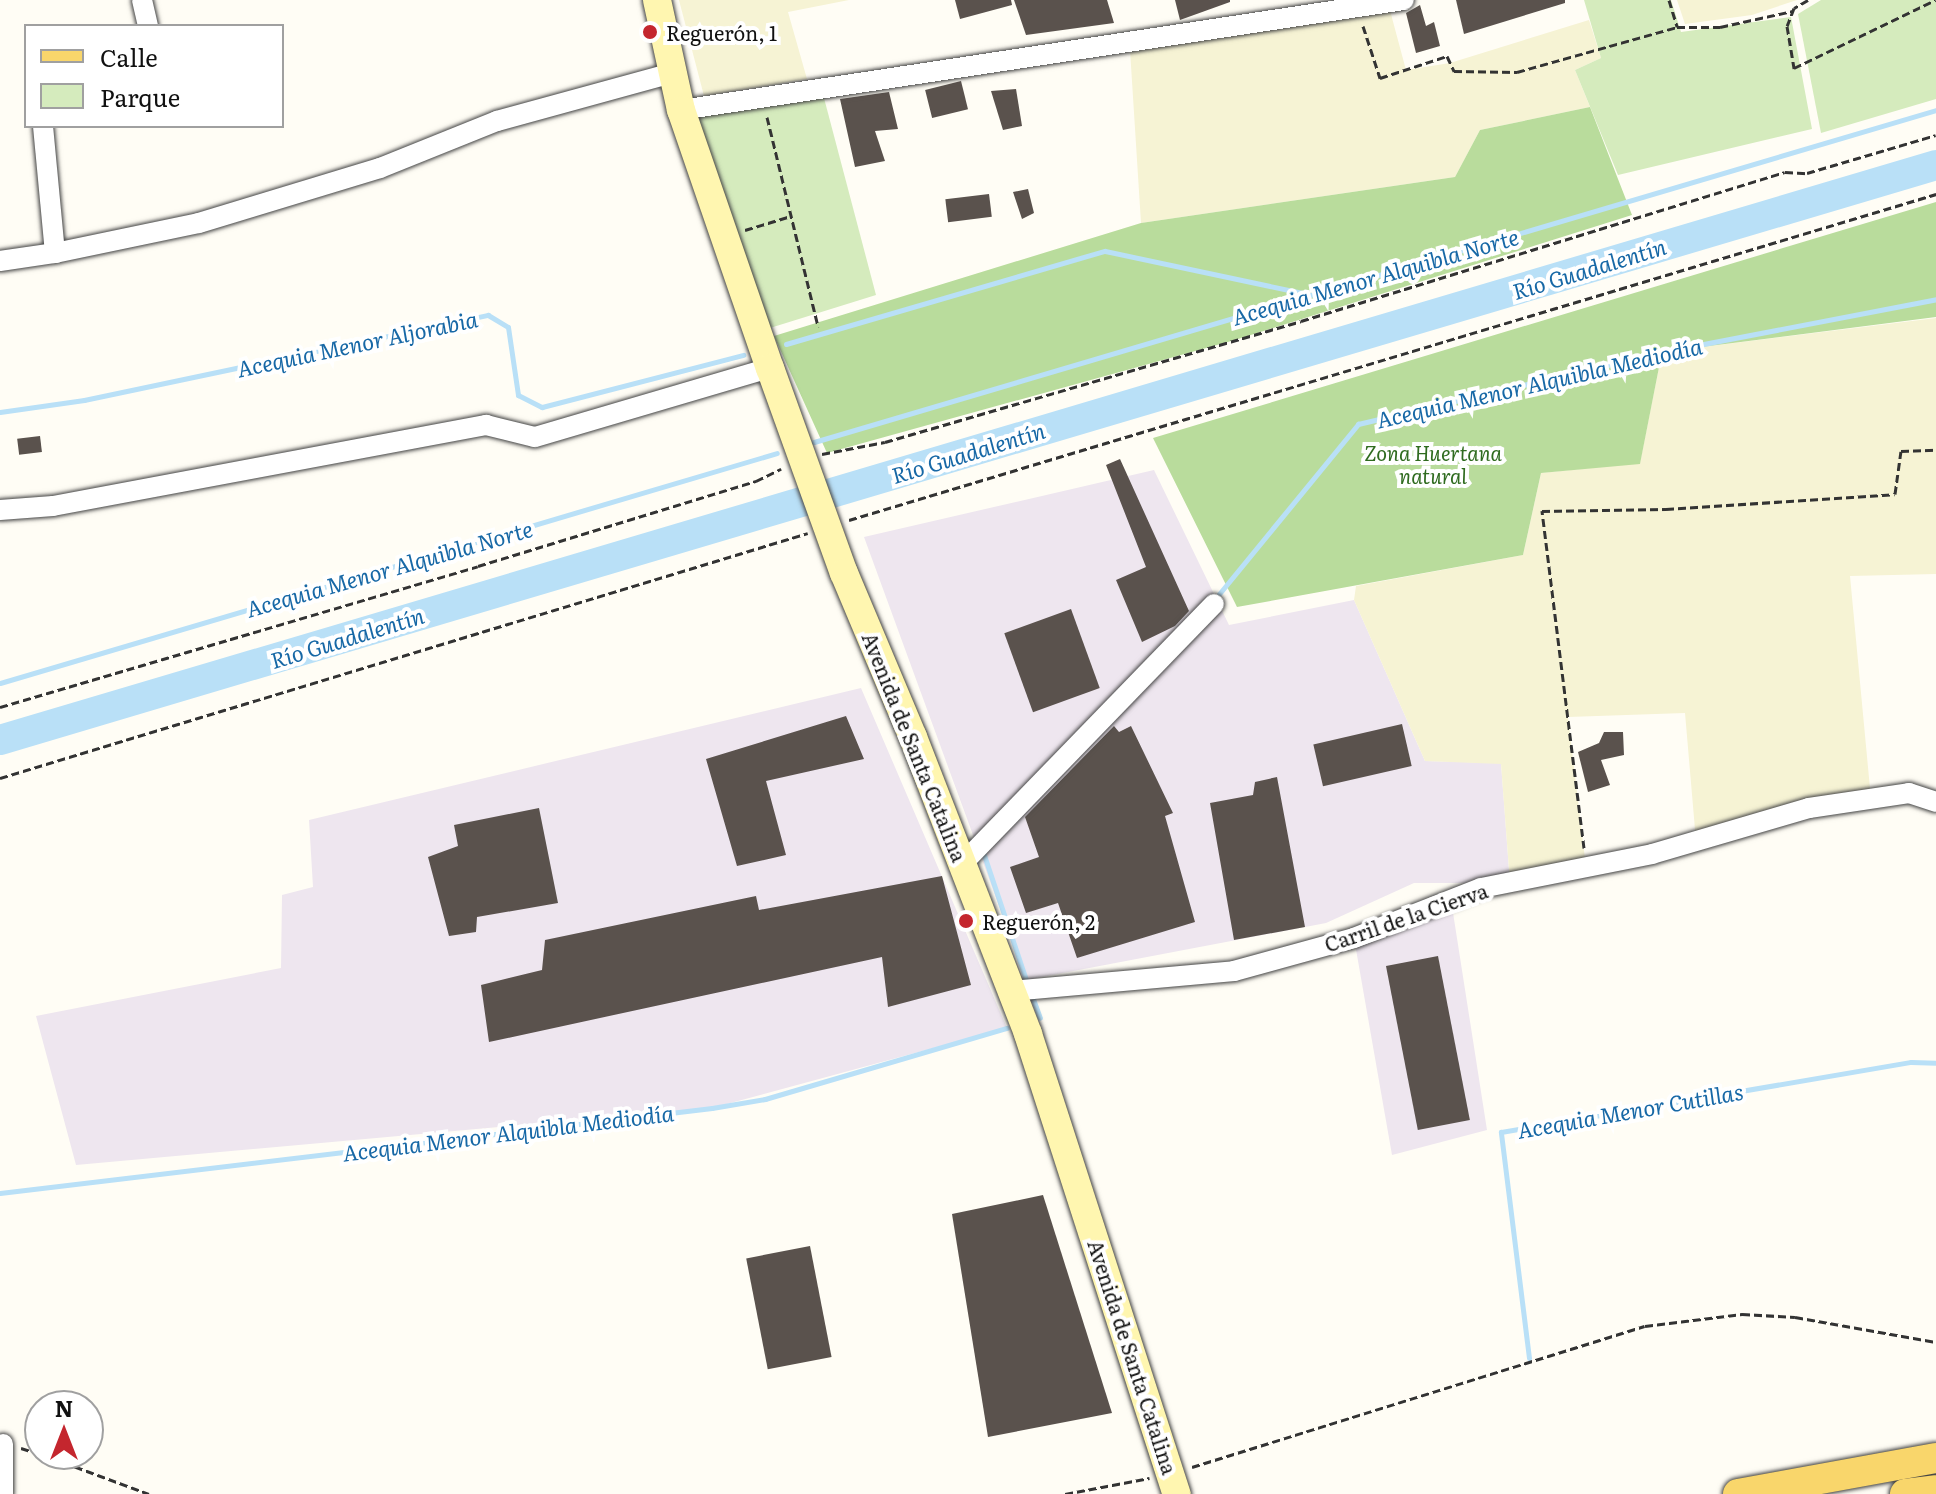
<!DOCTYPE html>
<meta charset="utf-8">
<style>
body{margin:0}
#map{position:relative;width:1936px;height:1494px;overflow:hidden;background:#fffdf5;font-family:Literata,serif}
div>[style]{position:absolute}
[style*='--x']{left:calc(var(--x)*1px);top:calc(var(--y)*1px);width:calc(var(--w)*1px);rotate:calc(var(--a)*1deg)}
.industrial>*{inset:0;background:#eee6ef}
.farmland>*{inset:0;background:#f6f3d4}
.green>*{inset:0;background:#d5ebbd}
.forest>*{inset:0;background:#b9dc9c}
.stream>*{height:5px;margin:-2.5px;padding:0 2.5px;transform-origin:2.5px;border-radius:2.5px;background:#b9e0f7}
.river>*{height:30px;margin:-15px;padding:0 15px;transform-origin:15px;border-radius:15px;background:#b9e0f7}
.building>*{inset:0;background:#5a524d;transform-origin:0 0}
.path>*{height:3px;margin-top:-1.5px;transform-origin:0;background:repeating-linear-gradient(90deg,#333 0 8px,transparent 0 12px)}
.roads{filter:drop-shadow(0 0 2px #444) drop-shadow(0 0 2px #444)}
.street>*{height:20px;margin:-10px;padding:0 10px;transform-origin:10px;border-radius:10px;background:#fff}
.secondary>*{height:28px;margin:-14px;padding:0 14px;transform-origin:14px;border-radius:14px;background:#fff6b0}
.primary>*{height:30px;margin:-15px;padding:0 15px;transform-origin:15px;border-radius:15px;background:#f9d66b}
.dots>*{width:22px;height:22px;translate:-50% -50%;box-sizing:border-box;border:4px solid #fff;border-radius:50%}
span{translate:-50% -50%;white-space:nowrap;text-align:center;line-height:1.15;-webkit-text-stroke:8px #fff;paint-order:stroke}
.poi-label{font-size:20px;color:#111}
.left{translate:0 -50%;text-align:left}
.park-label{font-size:20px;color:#2f6b1f;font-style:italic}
.street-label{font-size:20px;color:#111}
.water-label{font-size:22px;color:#1768a6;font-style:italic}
.legend{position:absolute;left:24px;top:24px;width:260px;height:104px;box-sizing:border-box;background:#fff;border:2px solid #a0a0a0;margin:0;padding:10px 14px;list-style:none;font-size:24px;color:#111}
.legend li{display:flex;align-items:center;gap:16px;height:40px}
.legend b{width:40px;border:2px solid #a0a0a0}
.north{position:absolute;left:24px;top:1390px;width:80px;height:80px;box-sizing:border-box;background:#fff;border:2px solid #a0a0a0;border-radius:50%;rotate:0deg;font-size:22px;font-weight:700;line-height:32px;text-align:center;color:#111}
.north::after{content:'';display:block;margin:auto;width:28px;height:36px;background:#c4262e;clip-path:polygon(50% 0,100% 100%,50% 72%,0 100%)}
</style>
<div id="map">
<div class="industrial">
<i style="clip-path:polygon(1154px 470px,1229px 625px,1354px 600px,1425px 761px,1501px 763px,1510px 883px,1414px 883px,1326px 923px,1026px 980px,864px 537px)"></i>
<i style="clip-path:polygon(861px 688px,1007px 1028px,712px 1108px,76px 1165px,36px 1016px,281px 968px,282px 895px,313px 887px,309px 820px)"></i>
<i style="clip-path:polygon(1451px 900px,1487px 1130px,1392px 1155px,1354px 938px)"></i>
</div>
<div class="farmland">
<i style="clip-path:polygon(679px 0,849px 0,788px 12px,807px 79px,704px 96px)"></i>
<i style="clip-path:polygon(1677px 0,1797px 0,1752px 15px,1685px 24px)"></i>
<i style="clip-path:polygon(1388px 3px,1406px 70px,1450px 63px,1589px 20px,1601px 58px,1575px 70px,1590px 107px,1480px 130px,1455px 177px,1141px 223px,1130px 50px)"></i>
<i style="clip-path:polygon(1936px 318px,1936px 574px,1850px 576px,1871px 799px,1696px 841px,1685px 713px,1568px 717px,1586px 867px,1510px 883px,1501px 764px,1425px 761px,1354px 600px,1356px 586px,1523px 555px,1541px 473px,1640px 463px,1662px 352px)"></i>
</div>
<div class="green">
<i style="clip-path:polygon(1584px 0,1671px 0,1681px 32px,1791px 17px,1812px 129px,1618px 175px,1575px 70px,1601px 58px)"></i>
<i style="clip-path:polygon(1821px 0,1936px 0,1936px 99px,1821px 133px,1798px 14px)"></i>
<i style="clip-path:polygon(824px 98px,876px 295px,770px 328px,697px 115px)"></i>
</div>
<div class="forest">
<i style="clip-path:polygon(1590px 107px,1632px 215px,1235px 340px,827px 453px,774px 336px,1141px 223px,1455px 177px,1480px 130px)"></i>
<i style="clip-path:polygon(1936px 202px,1936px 317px,1662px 352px,1640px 464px,1541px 473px,1523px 555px,1237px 607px,1153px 438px)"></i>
</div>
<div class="stream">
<i style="--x:786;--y:344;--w:332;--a:-16.3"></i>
<i style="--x:1105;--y:251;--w:208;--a:12"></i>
<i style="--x:0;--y:412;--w:85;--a:-8.1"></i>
<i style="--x:84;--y:400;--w:413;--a:-11.9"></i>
<i style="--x:488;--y:315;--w:23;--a:31"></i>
<i style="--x:508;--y:327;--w:69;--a:81.6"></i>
<i style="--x:518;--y:395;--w:27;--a:27"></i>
<i style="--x:542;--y:407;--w:208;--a:-14.5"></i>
<i style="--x:814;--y:442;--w:1170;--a:-16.48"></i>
<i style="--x:1219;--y:594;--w:220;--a:-50.7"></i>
<i style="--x:1358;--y:424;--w:312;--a:-13.3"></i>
<i style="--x:1662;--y:352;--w:279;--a:-10.9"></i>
<i style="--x:0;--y:683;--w:810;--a:-16.49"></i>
<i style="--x:983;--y:852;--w:135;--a:71.4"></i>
<i style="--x:1032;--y:996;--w:23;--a:70"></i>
<i style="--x:0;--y:1193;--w:717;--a:-6.81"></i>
<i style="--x:712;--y:1108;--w:54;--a:-9.6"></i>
<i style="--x:765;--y:1099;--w:252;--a:-16.4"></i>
<i style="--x:1529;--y:1358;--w:228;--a:-97.1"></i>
<i style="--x:1501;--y:1132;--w:416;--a:-9.7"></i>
<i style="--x:1911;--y:1062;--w:25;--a:2"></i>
</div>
<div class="river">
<i style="--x:0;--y:740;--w:2020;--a:-16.54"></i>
</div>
<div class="building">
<i style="clip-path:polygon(955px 0,1011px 0,1012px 5px,960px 19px)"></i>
<i style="clip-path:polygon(1014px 0,1107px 0,1114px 23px,1026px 35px)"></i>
<i style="clip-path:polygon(1175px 0,1230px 0,1230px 2px,1180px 20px)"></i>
<i style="clip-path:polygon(1456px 0,1565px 0,1565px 3px,1464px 34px)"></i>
<i style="clip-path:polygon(1420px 5px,1426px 26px,1434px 22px,1440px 46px,1416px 53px,1406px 13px)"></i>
<i style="left:961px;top:81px;width:29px;height:37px;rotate:76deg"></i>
<i style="clip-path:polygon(1016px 89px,1022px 126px,1003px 130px,991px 91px)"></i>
<i style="clip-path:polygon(889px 92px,898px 129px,875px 131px,885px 161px,855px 167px,840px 99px)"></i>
<i style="clip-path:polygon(1028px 189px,1034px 213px,1022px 219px,1013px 192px)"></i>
<i style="left:989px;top:194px;width:23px;height:44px;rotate:83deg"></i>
<i style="left:40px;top:436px;width:16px;height:23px;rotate:83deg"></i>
<i style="clip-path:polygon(1120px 459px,1189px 611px,1175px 626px,1142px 642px,1116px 580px,1146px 567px,1106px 465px)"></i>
<i style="left:1071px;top:609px;width:84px;height:71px;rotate:70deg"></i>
<i style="clip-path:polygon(846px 716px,864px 759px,766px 781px,786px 855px,737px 866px,706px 759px)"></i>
<i style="left:1402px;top:724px;width:43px;height:91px;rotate:77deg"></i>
<i style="clip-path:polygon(1114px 726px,1119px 732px,1131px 726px,1173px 813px,1165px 816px,1195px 922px,1077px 958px,1058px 903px,1026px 913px,1010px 867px,1039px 857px,1025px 817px)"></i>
<i style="clip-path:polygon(1604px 732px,1623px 732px,1624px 755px,1601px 760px,1610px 785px,1588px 792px,1578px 752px,1599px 743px)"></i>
<i style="clip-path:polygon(1277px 777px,1305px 927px,1234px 940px,1210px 803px,1253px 795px,1255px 782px)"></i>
<i style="clip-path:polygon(539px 808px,558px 903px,477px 917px,476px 932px,449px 936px,428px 857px,458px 846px,454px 825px)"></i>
<i style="clip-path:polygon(942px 876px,971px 985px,888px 1007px,882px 957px,489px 1042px,481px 985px,542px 970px,545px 940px,756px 896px,759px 910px)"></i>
<i style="left:1438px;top:956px;width:167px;height:53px;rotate:79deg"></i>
<i style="clip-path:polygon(1043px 1195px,1112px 1413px,988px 1437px,952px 1214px)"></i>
<i style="left:810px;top:1246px;width:113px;height:65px;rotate:79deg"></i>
</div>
<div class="path">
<i style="--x:1669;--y:0;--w:28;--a:73"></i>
<i style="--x:1808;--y:0;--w:16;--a:150"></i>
<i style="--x:1794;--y:8;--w:19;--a:111"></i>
<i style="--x:1787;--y:26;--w:43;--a:80.5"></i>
<i style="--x:1794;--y:68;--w:157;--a:-25.7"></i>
<i style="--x:1363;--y:26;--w:55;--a:71.9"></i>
<i style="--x:1380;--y:78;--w:71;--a:-18.2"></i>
<i style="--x:1447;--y:56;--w:17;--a:65"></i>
<i style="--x:1454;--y:71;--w:63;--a:0.9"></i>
<i style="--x:1517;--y:72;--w:166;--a:-15.7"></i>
<i style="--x:1677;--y:27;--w:43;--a:0"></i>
<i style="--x:1720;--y:27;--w:75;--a:-12.4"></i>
<i style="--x:767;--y:117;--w:216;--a:76.3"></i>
<i style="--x:745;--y:230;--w:48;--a:-16.9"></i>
<i style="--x:822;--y:454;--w:64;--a:-10.8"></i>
<i style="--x:885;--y:442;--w:433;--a:-16.2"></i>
<i style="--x:1301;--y:321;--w:506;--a:-17.11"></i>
<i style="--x:1785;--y:172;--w:22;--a:3"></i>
<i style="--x:1807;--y:173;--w:134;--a:-16.4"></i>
<i style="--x:849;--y:520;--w:1135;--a:-16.69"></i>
<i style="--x:0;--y:707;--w:498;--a:-16.4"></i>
<i style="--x:478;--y:566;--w:291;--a:-17"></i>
<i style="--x:756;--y:481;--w:28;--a:-26"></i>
<i style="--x:0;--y:778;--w:844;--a:-16.87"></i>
<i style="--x:1584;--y:848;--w:340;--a:-97.1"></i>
<i style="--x:1542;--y:511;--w:124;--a:-0.9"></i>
<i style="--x:1666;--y:509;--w:229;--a:-3.7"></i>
<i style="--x:1895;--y:494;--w:43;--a:-82.1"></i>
<i style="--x:1901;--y:451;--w:35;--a:-2"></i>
<i style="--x:21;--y:1448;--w:20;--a:18"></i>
<i style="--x:41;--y:1454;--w:115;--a:20.3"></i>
<i style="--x:1192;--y:1467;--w:474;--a:-17.3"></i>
<i style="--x:1645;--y:1326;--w:98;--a:-7.1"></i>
<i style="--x:1742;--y:1314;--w:53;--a:3.2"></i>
<i style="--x:1795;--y:1317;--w:143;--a:10.1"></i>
<i style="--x:1065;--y:1494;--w:86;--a:-10.7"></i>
</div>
<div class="roads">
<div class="street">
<i style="--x:142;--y:0;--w:27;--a:77"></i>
<i style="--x:681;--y:110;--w:731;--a:-8.65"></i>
<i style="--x:55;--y:253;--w:147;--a:-11.8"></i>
<i style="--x:199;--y:223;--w:189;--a:-16.9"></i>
<i style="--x:380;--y:168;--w:126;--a:-21.9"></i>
<i style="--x:497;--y:121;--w:182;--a:-15.3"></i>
<i style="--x:0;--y:261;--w:56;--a:-8.3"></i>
<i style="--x:55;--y:253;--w:128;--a:-95.4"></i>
<i style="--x:0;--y:510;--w:53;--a:-4.3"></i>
<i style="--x:53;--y:506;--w:441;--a:-10.6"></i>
<i style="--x:486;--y:425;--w:50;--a:13.8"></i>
<i style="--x:535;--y:437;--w:245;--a:-16.4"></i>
<i style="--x:962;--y:864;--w:362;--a:-45.9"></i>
<i style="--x:1011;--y:991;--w:224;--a:-5.1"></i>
<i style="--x:1234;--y:971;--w:124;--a:-15.4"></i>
<i style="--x:1354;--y:938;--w:136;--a:-21.5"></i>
<i style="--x:1481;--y:888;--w:174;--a:-11.2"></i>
<i style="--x:1652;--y:854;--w:164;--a:-16.3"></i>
<i style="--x:1809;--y:808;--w:101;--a:-8.5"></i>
<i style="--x:1909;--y:793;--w:28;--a:18"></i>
<i style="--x:3;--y:1494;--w:50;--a:-90"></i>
</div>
<div class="secondary">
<i style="--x:657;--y:0;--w:113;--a:77.7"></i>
<i style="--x:681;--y:110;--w:273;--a:71"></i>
<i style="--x:770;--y:368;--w:218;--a:70.2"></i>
<i style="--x:844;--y:573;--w:178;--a:67.2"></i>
<i style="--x:913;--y:737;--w:318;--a:68.8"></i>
<i style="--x:1028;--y:1034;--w:484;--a:72.1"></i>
</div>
<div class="primary">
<i style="--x:1738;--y:1494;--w:201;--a:-10.3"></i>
<i style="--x:1905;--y:1494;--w:31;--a:-7"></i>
</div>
</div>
<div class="dots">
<i style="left:650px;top:32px;background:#c4262e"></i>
<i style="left:966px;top:921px;background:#c4262e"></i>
</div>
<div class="poi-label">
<span class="left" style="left:666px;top:32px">Reguerón, 1</span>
<span class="left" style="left:982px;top:921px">Reguerón, 2</span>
</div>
<div class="park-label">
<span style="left:1433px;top:464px">Zona Huertana<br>natural</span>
</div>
<div class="street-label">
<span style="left:915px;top:747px;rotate:68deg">Avenida de Santa Catalina</span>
<span style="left:1406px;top:917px;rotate:-19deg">Carril de la Cierva</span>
<span style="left:1133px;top:1357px;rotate:72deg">Avenida de Santa Catalina</span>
</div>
<div class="water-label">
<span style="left:1589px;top:268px;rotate:-17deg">Río Guadalentín</span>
<span style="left:1375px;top:276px;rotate:-16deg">Acequia Menor Alquibla Norte</span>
<span style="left:357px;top:343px;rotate:-12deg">Acequia Menor Aljorabia</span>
<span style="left:1539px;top:382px;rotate:-13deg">Acequia Menor Alquibla Mediodía</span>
<span style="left:968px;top:452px;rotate:-17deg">Río Guadalentín</span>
<span style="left:389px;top:568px;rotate:-16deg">Acequia Menor Alquibla Norte</span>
<span style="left:347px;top:637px;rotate:-17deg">Río Guadalentín</span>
<span style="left:1630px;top:1110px;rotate:-10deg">Acequia Menor Cutillas</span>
<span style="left:508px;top:1132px;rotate:-7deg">Acequia Menor Alquibla Mediodía</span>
</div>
<ul class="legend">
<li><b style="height:10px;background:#f9d66b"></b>Calle</li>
<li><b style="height:22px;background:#d5ebbd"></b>Parque</li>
</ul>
<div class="north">N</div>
</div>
